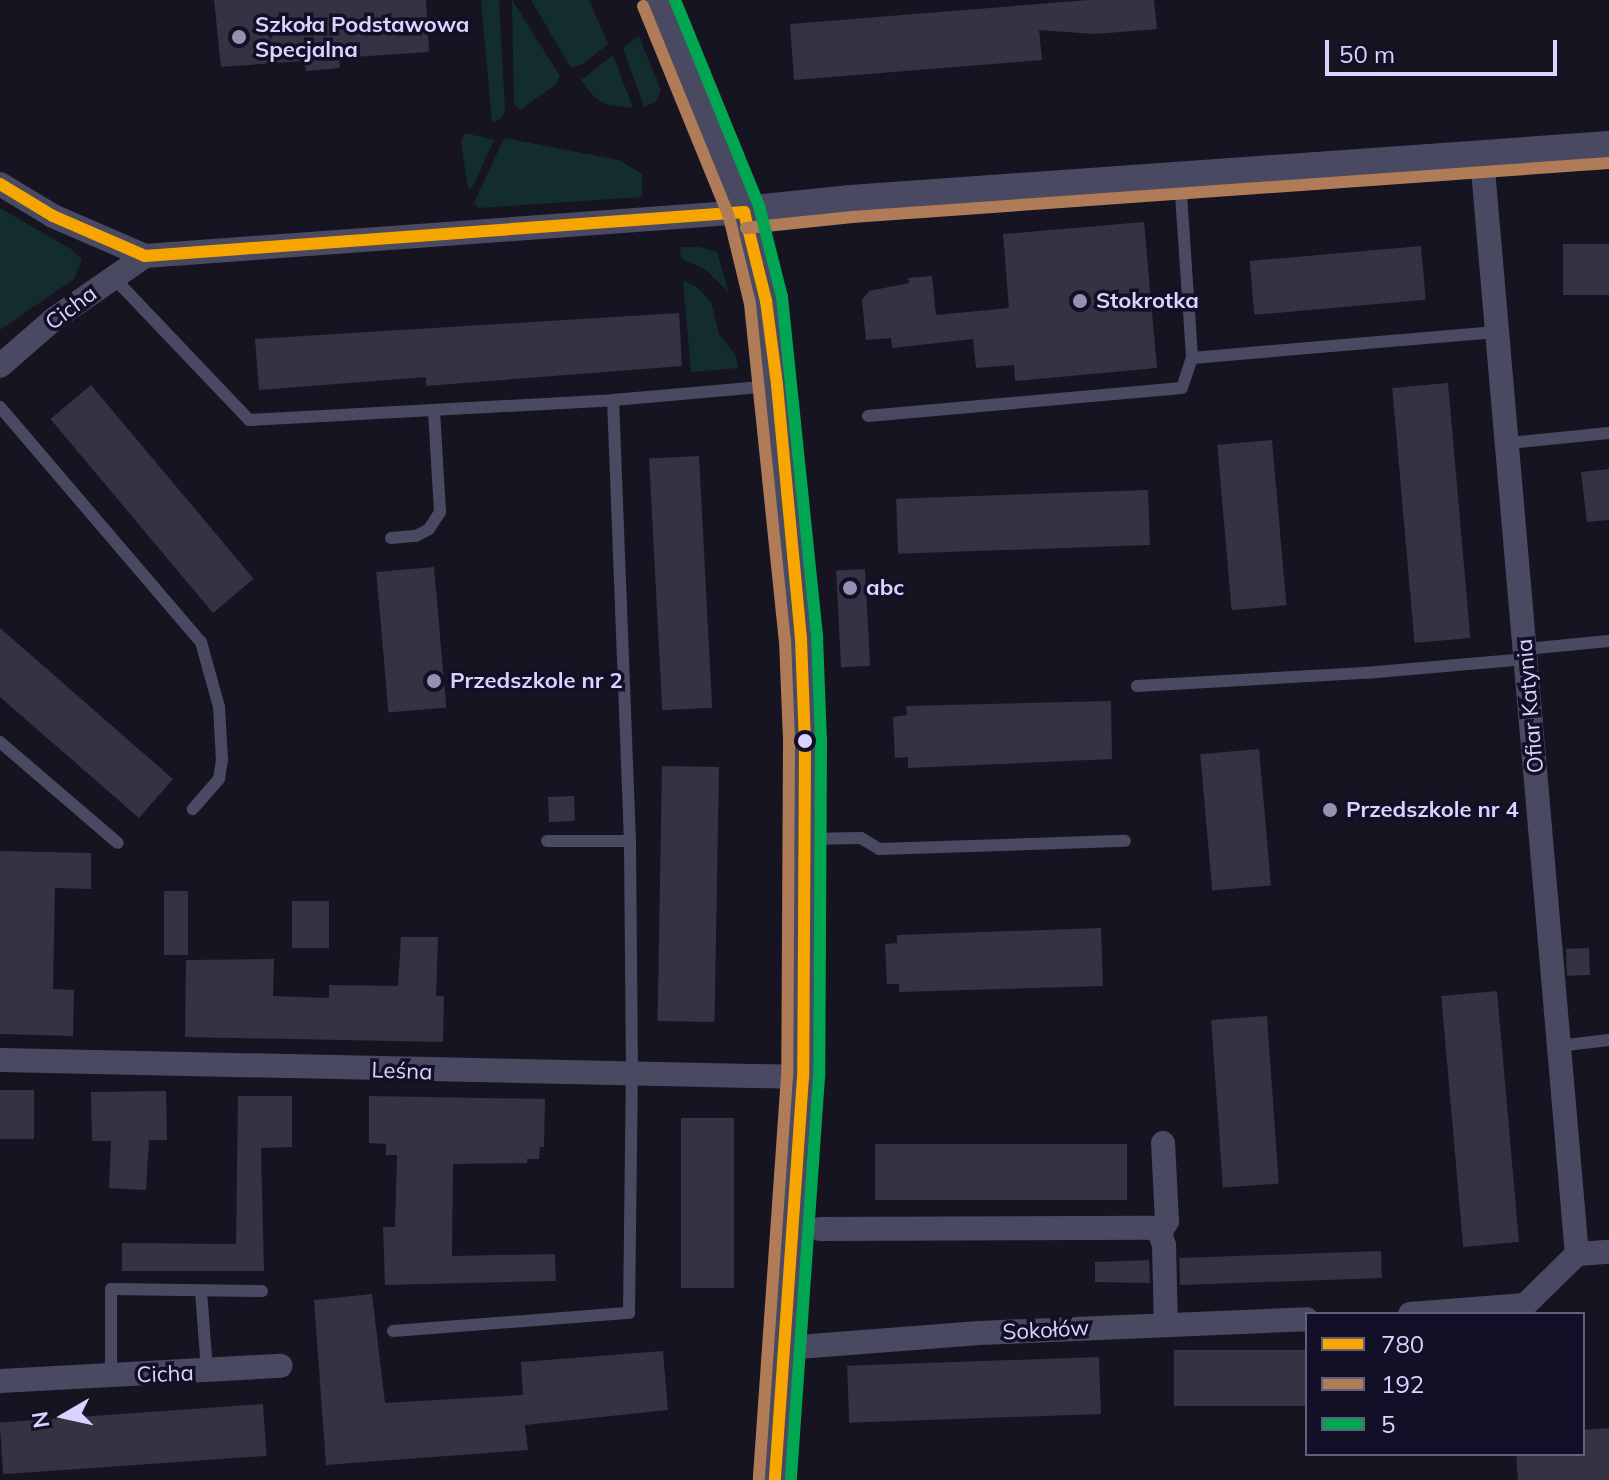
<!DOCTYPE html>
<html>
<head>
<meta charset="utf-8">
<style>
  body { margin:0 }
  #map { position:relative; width:1609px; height:1480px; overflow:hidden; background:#161421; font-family:Mulish,sans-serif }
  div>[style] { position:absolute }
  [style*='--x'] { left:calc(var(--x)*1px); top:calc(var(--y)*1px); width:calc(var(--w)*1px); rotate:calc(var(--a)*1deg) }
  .green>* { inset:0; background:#132c2d }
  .building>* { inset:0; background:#343243; transform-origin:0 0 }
  .service>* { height:12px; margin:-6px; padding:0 6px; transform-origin:6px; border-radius:6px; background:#4a4962 }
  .minor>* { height:24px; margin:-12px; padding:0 12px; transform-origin:12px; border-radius:12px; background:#4a4962 }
  .tertiary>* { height:32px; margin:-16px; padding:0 16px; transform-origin:16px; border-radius:16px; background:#4a4962 }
  .bus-1>* { height:12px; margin:-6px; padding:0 6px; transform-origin:6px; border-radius:6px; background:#f7a600 }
  .bus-2>* { height:12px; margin:-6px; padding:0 6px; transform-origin:6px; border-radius:6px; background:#b07c57 }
  .bus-3>* { height:12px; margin:-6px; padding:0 6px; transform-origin:6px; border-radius:6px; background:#00a651 }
  .dots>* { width:22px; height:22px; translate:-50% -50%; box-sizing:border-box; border:4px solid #130f26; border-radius:50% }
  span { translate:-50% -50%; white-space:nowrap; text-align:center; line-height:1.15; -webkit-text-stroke:7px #130f26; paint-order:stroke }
  .poi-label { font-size:22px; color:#d9d4ff; font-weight:700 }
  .left { translate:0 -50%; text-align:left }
  .street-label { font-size:22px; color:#d9d4ff }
  .legend { position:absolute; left:1305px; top:1312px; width:280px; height:144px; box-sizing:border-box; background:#130f26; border:2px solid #625e7d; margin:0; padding:10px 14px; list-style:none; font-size:24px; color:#d9d4ff }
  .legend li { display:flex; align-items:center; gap:16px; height:40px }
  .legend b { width:40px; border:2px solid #625e7d }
  .north { position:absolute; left:24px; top:1376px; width:80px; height:80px; -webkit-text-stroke:6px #130f26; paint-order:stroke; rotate:261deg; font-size:22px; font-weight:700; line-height:32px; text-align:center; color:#d9d4ff }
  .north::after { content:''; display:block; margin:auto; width:28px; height:36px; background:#d9d4ff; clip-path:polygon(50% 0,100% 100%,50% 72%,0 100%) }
  .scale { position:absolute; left:1325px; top:40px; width:232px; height:36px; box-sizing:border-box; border:4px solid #d9d4ff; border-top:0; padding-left:10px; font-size:24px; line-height:28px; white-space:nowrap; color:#d9d4ff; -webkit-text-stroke:6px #130f26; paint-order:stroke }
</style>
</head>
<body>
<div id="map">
  <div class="green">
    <div style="clip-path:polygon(481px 0,499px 0,505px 111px,502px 118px,492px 123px)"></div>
    <div style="clip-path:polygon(512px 0,560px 76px,556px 84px,520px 110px,514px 104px)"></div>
    <div style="clip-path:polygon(531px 0,589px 0,608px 44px,583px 64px,571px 68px)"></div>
    <div style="clip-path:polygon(639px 36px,661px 91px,655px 102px,644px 107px,623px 48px)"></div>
    <div style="clip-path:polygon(613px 55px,633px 108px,608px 105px,595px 98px,581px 80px)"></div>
    <div style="clip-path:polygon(465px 133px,494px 140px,472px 188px,468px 189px,461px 140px)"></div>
    <div style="clip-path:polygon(504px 138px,619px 160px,642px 174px,642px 197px,479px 208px,474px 203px)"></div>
    <div style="clip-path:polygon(0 208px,71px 249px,82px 260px,74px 279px,0 330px)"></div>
    <div style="clip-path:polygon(680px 247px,700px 247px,717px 252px,729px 293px,706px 270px,681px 258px)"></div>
    <div style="clip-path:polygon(683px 281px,697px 287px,711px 302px,719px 334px,736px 356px,738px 368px,691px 372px)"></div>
  </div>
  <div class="building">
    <div style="clip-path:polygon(214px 0,426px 0,429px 52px,339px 58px,340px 68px,306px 71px,304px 61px,221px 67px)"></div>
    <div style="clip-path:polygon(1089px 0,1154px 0,1157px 29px,1094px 34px,1039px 30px,1042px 60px,794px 80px,790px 24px)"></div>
    <div style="clip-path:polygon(1144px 222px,1157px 368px,1015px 381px,1014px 365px,976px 368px,973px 339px,892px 348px,891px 338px,866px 340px,862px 300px,869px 291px,909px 283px,908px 278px,932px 276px,936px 315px,1009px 308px,1003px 234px)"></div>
    <div style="left:1609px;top:244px;width:51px;height:46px;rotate:90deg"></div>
    <div style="left:1421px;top:246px;width:54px;height:172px;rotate:85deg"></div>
    <div style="clip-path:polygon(679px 313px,682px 366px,426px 386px,426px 377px,259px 390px,255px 339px)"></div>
    <div style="left:1448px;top:383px;width:256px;height:56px;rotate:85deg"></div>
    <div style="left:91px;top:385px;width:253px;height:53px;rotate:50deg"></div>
    <div style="left:1272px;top:440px;width:166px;height:55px;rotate:85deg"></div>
    <div style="left:699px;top:456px;width:252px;height:50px;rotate:87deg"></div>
    <div style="clip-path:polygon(1609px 469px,1609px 520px,1587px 522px,1581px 472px)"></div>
    <div style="left:1148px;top:490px;width:55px;height:252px;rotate:88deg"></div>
    <div style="left:434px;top:567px;width:141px;height:58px;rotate:85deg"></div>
    <div style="left:865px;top:569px;width:97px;height:29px;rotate:87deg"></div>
    <div style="clip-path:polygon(0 628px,173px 779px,139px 818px,0 697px)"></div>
    <div style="clip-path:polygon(1111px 701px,1112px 759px,908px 768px,908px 757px,895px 758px,893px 717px,907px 715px,906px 706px)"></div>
    <div style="left:1259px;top:749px;width:137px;height:59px;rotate:85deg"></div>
    <div style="left:719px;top:767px;width:255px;height:57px;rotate:91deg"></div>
    <div style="left:574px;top:796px;width:25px;height:26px;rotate:88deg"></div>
    <div style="clip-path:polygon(0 851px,91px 853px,91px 889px,55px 888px,53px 989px,74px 990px,73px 1036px,0 1034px)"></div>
    <div style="left:164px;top:891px;width:24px;height:64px"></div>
    <div style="left:292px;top:901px;width:37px;height:47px"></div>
    <div style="clip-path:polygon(1101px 928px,1103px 986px,899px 992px,899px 984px,887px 984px,885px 944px,897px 943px,897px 935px)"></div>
    <div style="clip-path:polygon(401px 937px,438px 937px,436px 996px,444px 996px,443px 1042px,185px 1037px,186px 960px,274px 959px,273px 996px,329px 998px,329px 985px,398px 986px)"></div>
    <div style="left:1589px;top:948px;width:27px;height:23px;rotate:88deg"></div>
    <div style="left:1497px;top:991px;width:252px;height:56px;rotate:85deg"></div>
    <div style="left:1267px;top:1016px;width:168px;height:56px;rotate:86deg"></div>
    <div style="left:0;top:1090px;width:34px;height:49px"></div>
    <div style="clip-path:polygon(166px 1091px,167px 1140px,149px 1140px,146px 1190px,109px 1188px,111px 1141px,92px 1141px,91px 1092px)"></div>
    <div style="clip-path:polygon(238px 1096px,292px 1096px,292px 1147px,261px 1148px,264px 1271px,122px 1271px,122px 1243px,236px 1244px)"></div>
    <div style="clip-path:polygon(369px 1096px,545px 1099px,544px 1147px,540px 1147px,539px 1159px,527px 1159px,527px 1163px,453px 1164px,452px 1256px,555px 1254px,556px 1281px,385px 1285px,383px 1227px,395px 1227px,397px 1155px,386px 1155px,386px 1144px,369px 1143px)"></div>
    <div style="left:681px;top:1118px;width:53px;height:170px"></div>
    <div style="left:1127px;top:1144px;width:56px;height:252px;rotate:90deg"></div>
    <div style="left:1381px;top:1251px;width:27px;height:202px;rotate:88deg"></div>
    <div style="clip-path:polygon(1149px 1260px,1150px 1283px,1095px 1282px,1095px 1262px)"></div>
    <div style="clip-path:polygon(372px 1294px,385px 1403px,523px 1395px,521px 1362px,663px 1351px,668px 1410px,525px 1425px,528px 1450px,326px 1465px,314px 1300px)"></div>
    <div style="left:1307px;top:1350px;width:56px;height:133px;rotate:90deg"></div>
    <div style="left:1099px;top:1357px;width:57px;height:252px;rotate:88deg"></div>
    <div style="left:263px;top:1404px;width:52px;height:264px;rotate:86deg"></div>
    <div style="clip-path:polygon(1609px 1428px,1609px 1480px,1518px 1480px,1516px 1454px,1583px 1454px,1583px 1430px)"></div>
  </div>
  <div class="service">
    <div style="--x:1180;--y:180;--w:178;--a:86.1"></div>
    <div style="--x:113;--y:277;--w:197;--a:46.4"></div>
    <div style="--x:249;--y:420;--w:365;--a:-3.1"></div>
    <div style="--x:613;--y:400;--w:162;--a:-5"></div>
    <div style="--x:0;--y:407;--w:309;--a:49.5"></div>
    <div style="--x:201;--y:642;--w:67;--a:74.5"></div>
    <div style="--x:219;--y:707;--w:53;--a:86.8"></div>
    <div style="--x:222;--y:760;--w:19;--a:99"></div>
    <div style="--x:219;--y:779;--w:40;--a:131"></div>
    <div style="--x:868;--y:416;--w:315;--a:-5.1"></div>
    <div style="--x:1182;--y:388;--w:32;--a:-72"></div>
    <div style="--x:1192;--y:358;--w:305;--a:-4.9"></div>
    <div style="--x:1509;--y:443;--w:100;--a:-5.7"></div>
    <div style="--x:391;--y:538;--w:25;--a:-5"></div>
    <div style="--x:416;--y:536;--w:15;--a:-28"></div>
    <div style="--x:429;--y:529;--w:20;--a:-57"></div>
    <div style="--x:440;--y:512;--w:101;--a:-93.4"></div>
    <div style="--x:1526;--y:649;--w:83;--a:-5.5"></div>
    <div style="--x:1137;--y:686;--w:228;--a:-3.3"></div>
    <div style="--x:1365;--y:673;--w:162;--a:-5"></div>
    <div style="--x:0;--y:742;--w:155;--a:40.6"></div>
    <div style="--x:805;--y:839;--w:56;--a:-1"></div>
    <div style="--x:861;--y:838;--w:21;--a:31"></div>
    <div style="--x:879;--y:849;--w:246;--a:-1.9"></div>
    <div style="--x:547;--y:841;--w:83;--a:0"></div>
    <div style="--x:1558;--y:1046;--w:51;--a:-6.7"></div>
    <div style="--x:201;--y:1291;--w:80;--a:85.7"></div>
    <div style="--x:393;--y:1331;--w:237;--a:-4.4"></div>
    <div style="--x:629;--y:1313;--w:240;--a:-89.3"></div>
    <div style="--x:632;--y:1073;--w:232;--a:-90.5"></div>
    <div style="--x:630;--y:841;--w:441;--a:-92.2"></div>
    <div style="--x:111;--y:1376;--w:87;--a:-90"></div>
    <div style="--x:111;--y:1289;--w:151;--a:0.8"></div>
  </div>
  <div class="minor">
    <div style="--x:1482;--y:158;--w:1100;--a:85.05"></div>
    <div style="--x:0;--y:184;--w:62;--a:31.1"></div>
    <div style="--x:53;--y:216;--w:100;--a:23.5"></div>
    <div style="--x:145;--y:256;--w:601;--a:-4.2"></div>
    <div style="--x:0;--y:366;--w:72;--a:-41"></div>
    <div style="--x:54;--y:319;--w:111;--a:-34.7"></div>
    <div style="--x:0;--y:1060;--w:803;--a:1.21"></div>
    <div style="--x:820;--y:1229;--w:332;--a:-0.2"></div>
    <div style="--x:1152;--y:1228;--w:9;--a:32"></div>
    <div style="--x:1160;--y:1233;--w:13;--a:72"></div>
    <div style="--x:1164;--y:1245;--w:80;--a:88.6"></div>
    <div style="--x:1160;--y:1233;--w:14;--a:-60"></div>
    <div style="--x:1167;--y:1221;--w:78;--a:-92.9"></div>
    <div style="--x:1410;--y:1314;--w:115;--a:-4.5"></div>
    <div style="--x:1525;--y:1305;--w:73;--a:-44.4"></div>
    <div style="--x:1577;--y:1254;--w:32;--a:-4"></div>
    <div style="--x:785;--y:1348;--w:195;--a:-4.4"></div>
    <div style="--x:979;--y:1333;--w:328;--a:-2.4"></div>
    <div style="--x:0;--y:1381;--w:281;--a:-3.1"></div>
  </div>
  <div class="tertiary">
    <div style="--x:658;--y:0;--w:229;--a:67.9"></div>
    <div style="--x:744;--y:212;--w:92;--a:76.1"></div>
    <div style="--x:766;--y:301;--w:340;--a:84.1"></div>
    <div style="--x:801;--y:639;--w:102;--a:87.8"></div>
    <div style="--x:805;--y:741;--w:336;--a:90.3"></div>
    <div style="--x:803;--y:1077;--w:404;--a:94"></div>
    <div style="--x:744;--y:212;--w:108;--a:-5.9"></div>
    <div style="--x:851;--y:201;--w:760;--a:-4.07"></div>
  </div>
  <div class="bus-1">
    <div style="--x:0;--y:184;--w:62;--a:31.1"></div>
    <div style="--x:53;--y:216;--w:100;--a:23.5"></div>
    <div style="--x:145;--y:256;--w:601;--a:-4.2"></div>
    <div style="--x:744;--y:212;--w:92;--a:76.1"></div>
    <div style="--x:766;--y:301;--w:85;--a:82.5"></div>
    <div style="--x:777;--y:385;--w:255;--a:84.6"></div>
    <div style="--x:801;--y:639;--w:102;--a:87.8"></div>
    <div style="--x:805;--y:741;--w:336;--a:90.3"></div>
    <div style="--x:803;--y:1077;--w:404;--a:94"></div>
  </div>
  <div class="bus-2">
    <div style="--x:643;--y:6;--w:228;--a:67.8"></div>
    <div style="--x:729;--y:217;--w:89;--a:76.4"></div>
    <div style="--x:750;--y:304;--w:338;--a:84.1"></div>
    <div style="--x:785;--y:640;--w:101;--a:87.7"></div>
    <div style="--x:789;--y:741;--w:335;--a:90.3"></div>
    <div style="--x:787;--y:1076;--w:404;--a:94"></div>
    <div style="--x:746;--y:228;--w:107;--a:-5.9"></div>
    <div style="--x:852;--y:217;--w:759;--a:-4.08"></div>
  </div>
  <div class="bus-3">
    <div style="--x:675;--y:0;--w:222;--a:67.8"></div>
    <div style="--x:759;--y:206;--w:94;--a:75.8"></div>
    <div style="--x:782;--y:297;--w:342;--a:84.1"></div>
    <div style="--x:817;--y:637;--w:104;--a:87.8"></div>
    <div style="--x:821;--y:741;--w:336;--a:90.3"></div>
    <div style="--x:819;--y:1077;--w:404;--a:94"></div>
  </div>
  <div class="dots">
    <div style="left:239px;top:37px;background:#9591b1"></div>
    <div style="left:1080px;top:301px;background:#9591b1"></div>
    <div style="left:850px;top:588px;background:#9591b1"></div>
    <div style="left:434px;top:681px;background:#9591b1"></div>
    <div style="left:805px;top:741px;background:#d9d4ff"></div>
    <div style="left:1330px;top:810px;background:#9591b1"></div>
  </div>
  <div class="poi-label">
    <span class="left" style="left:255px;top:37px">Szkoła Podstawowa<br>Specjalna</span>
    <span class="left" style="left:1096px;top:301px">Stokrotka</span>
    <span class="left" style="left:866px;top:588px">abc</span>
    <span class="left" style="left:450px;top:681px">Przedszkole nr 2</span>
    <span class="left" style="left:1346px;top:810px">Przedszkole nr 4</span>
  </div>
  <div class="street-label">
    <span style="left:71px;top:308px;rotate:-37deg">Cicha</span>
    <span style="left:1530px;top:706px;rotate:-95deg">Ofiar Katynia</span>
    <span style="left:402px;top:1071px;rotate:2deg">Leśna</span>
    <span style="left:1046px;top:1330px;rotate:-3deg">Sokołów</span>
    <span style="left:165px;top:1374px;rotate:-2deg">Cicha</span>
  </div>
  <ul class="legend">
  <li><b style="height:10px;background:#f7a600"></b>780</li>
  <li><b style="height:10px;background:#b07c57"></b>192</li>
  <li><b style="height:10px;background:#00a651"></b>5</li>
  </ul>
  <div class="north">N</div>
  <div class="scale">50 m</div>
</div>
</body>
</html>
